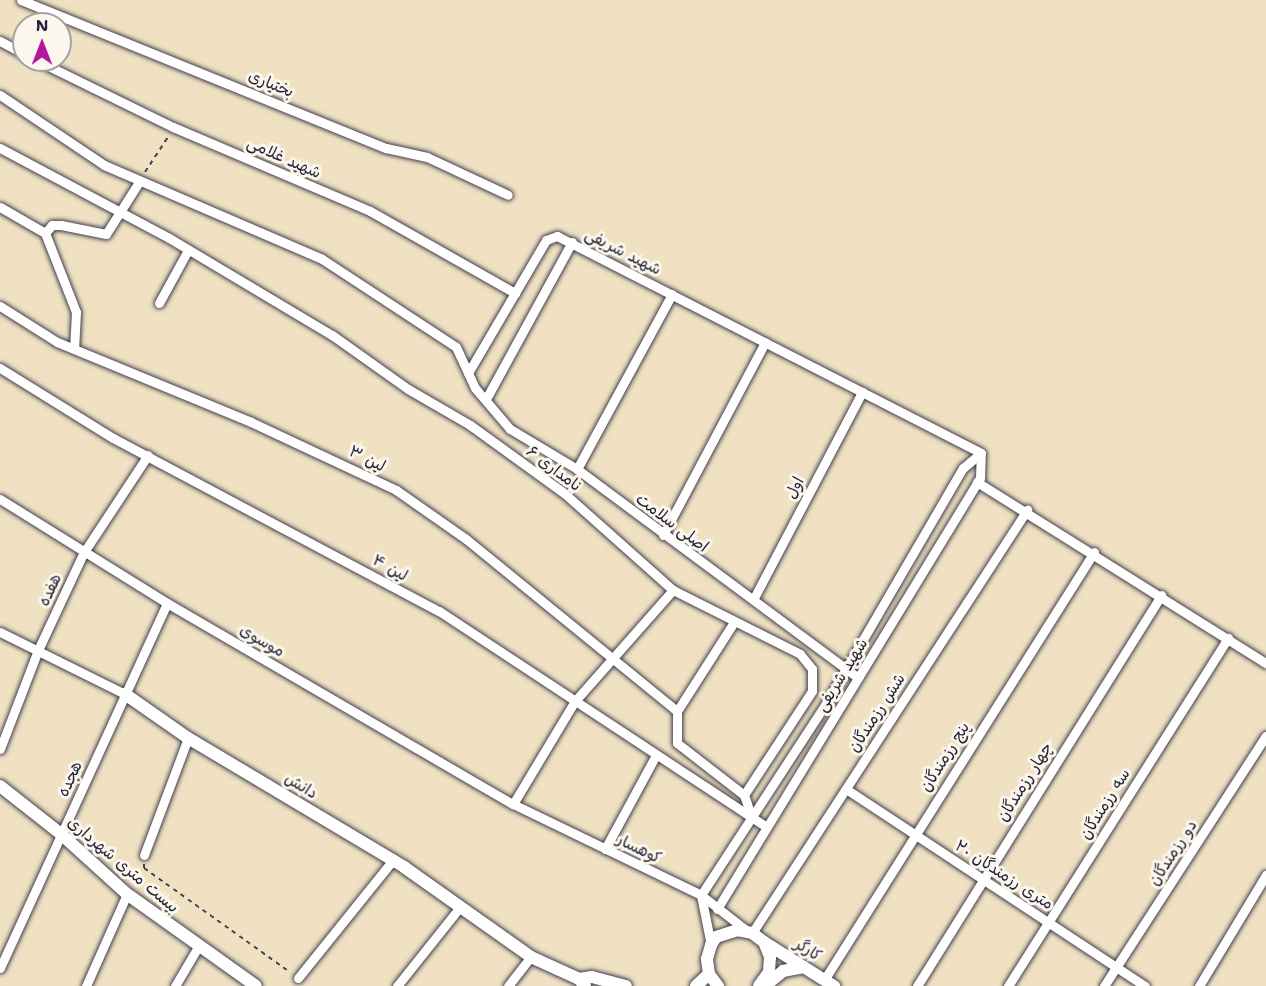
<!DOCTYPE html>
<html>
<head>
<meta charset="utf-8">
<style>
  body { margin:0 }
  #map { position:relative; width:1266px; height:986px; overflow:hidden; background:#efe1c2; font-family:"Shantell Sans","Playpen Sans Arabic",sans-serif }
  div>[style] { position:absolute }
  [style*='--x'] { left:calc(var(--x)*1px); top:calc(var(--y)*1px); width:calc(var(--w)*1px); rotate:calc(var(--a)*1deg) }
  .path>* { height:2px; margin-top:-1px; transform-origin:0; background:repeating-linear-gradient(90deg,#413f4f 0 4.5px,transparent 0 9px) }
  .roads { filter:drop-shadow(0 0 2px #413f4f) drop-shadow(0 0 2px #413f4f) }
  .minor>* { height:9px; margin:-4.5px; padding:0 4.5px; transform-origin:4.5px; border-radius:4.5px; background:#fff }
  .tertiary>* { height:12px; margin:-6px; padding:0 6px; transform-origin:6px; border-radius:6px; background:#fff }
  span { translate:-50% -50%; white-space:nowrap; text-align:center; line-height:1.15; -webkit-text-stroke:6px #fbf7ec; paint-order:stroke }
  .street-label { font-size:16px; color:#22223b }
  .north { position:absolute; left:12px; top:12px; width:60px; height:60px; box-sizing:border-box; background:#fbf7ec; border:2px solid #a4a2a5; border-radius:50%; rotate:0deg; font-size:16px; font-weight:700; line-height:24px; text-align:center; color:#22223b }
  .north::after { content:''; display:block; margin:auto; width:21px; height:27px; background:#b5179e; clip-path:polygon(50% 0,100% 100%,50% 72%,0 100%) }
</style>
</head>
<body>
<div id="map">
  <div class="path">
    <div style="--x:145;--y:172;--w:42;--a:-56.7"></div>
    <div style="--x:144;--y:864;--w:4;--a:90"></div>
    <div style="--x:144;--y:868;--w:179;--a:35.5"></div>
  </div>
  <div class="roads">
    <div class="minor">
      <div style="--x:21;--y:0;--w:394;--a:22.1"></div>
      <div style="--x:386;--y:148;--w:42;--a:12.4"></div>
      <div style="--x:427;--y:157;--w:89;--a:25.1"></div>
      <div style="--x:0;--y:41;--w:27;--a:28"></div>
      <div style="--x:36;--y:60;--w:153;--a:26.1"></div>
      <div style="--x:173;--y:127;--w:214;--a:23.1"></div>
      <div style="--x:370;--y:211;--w:167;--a:29.5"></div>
      <div style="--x:0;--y:95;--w:125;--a:33.9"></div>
      <div style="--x:104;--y:165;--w:237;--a:23.3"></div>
      <div style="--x:322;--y:259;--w:160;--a:33.3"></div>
      <div style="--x:456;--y:347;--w:45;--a:65.1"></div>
      <div style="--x:475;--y:388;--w:54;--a:49.5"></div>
      <div style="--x:510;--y:429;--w:78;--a:30.8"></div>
      <div style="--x:577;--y:469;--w:350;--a:36.6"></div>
      <div style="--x:0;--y:148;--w:191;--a:28"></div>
      <div style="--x:169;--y:238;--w:190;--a:30.8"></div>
      <div style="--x:332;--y:335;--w:93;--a:35.4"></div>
      <div style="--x:408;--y:389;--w:72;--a:30.1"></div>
      <div style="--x:470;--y:425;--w:116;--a:35.9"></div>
      <div style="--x:564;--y:493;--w:146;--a:41.7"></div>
      <div style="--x:673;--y:590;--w:142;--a:26.7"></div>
      <div style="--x:800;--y:654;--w:19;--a:51"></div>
      <div style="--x:812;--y:669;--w:22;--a:90"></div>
      <div style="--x:812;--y:691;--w:124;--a:123.2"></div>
      <div style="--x:744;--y:795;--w:24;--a:71"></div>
      <div style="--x:0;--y:207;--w:52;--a:30"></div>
      <div style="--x:45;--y:233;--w:85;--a:68.6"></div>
      <div style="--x:76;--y:312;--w:37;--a:93"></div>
      <div style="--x:45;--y:233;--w:11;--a:-49"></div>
      <div style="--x:52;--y:225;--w:9;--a:0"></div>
      <div style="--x:61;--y:225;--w:46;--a:11.3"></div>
      <div style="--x:106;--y:234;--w:62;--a:-57.6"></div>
      <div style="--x:159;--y:303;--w:60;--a:-61.3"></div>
      <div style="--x:0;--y:306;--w:67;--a:32.3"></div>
      <div style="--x:57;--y:342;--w:210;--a:22.4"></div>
      <div style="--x:251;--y:422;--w:160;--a:25.1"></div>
      <div style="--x:396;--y:490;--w:85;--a:35"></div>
      <div style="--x:466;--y:539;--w:272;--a:39.2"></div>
      <div style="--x:0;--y:368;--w:133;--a:31.8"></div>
      <div style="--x:113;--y:438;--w:369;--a:28"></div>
      <div style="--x:439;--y:611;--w:391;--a:33.4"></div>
      <div style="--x:468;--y:373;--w:154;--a:-59.6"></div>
      <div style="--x:546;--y:240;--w:12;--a:-20"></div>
      <div style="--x:557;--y:236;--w:476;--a:27.1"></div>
      <div style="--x:486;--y:399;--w:179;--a:-61.3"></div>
      <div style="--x:577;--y:469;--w:199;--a:-61.5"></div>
      <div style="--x:977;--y:482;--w:341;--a:32.1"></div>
      <div style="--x:0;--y:499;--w:197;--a:31.9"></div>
      <div style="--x:167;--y:603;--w:400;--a:30.2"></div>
      <div style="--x:513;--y:804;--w:209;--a:25.8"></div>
      <div style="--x:701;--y:895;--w:57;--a:37.9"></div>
      <div style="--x:663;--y:535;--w:218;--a:-62.1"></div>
      <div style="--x:754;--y:598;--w:233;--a:-62.3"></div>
      <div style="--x:734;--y:622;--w:106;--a:122.6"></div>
      <div style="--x:677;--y:711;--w:32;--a:90"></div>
      <div style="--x:677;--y:743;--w:85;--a:37.8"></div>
      <div style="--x:0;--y:632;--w:140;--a:26.4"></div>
      <div style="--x:0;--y:749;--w:106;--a:-69"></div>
      <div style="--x:38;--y:650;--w:108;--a:-64.9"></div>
      <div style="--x:84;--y:552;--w:116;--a:-56.6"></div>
      <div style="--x:846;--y:789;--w:358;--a:33.4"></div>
      <div style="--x:513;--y:804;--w:120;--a:-59"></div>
      <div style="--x:575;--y:701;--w:148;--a:-48.6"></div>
      <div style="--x:605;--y:849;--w:107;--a:-61.5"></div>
      <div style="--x:144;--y:855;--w:125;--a:-69.4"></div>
      <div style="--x:701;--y:895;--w:229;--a:-56.9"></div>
      <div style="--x:826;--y:703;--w:272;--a:-59.8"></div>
      <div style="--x:963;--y:468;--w:23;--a:-40"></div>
      <div style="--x:701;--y:895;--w:51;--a:78.7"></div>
      <div style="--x:717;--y:909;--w:505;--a:-58.61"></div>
      <div style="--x:980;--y:478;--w:25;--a:-88"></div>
      <div style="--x:752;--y:933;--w:505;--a:-56.97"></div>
      <div style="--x:0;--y:968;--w:401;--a:-65.4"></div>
      <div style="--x:298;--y:978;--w:151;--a:-51.2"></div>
      <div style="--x:824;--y:980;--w:506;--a:-57.75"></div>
      <div style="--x:86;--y:986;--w:101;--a:-66"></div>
      <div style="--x:175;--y:986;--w:45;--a:-59.5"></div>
      <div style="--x:397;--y:986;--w:101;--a:-51.4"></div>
      <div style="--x:508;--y:986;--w:37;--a:-52"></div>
      <div style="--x:917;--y:986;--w:461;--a:-58"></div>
      <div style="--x:1008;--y:986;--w:412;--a:-57.7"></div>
      <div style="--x:1104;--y:986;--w:298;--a:-57.1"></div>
      <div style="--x:1199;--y:986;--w:130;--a:-58.9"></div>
    </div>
    <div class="tertiary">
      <div style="--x:125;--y:694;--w:77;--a:34.9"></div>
      <div style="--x:188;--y:738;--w:252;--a:30.8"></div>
      <div style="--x:404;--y:867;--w:156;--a:35.3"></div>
      <div style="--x:531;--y:957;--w:53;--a:24.6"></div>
      <div style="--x:579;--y:979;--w:9;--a:49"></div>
      <div style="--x:0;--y:786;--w:78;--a:38.2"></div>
      <div style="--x:61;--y:834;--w:89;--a:42.3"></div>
      <div style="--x:127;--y:894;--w:158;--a:35.5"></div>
      <div style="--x:764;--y:942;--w:83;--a:32.2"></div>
      <div style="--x:579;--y:979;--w:13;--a:-9"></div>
      <div style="--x:592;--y:977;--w:35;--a:15"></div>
      <div style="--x:766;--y:985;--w:22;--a:-39"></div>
      <div style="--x:783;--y:971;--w:21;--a:-11"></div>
      <div style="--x:696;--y:986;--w:18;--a:-43"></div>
      <div style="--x:718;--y:986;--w:15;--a:-127"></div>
      <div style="--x:709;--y:974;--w:15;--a:-98"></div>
      <div style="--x:707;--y:959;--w:15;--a:-74"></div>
      <div style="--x:711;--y:945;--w:9;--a:-58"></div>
      <div style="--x:716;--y:937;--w:22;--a:-18"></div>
      <div style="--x:737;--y:930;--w:15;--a:11"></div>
      <div style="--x:752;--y:933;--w:15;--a:37"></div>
      <div style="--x:764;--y:942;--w:16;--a:68"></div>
      <div style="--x:770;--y:957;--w:15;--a:94"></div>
      <div style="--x:769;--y:972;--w:17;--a:126"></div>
    </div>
  </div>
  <div class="street-label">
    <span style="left:271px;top:84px;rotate:22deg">بختیاری</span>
    <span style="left:284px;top:158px;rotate:24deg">شهید غلامی</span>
    <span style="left:623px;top:252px;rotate:27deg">شهید شریفی</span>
    <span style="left:367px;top:459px;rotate:27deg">لین ۳</span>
    <span style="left:554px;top:469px;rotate:37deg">نامداری ۶</span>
    <span style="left:795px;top:488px;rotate:-63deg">اول</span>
    <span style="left:672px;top:523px;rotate:37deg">اصلی سلامت</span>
    <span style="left:390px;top:568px;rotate:29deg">لین ۴</span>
    <span style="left:50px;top:590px;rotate:-65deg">هفده</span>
    <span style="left:262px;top:641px;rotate:30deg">موسوی</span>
    <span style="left:842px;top:675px;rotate:-58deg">شهید شریفی</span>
    <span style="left:877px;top:713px;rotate:-57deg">شش رزمندگان</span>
    <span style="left:945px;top:757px;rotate:-58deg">پنج رزمندگان</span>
    <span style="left:70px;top:779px;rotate:-65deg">هجده</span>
    <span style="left:1025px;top:782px;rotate:-58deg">چهار رزمندگان</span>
    <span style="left:301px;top:786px;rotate:31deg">دانش</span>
    <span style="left:1105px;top:804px;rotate:-58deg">سه رزمندگان</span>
    <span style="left:639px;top:849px;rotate:26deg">کوهسار</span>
    <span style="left:1173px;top:853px;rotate:-57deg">دو رزمندگان</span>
    <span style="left:123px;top:865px;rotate:40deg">بیست متری شهرداری</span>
    <span style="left:1004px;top:875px;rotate:33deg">۲۰ متری رزمندگان</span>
    <span style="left:808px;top:950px;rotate:32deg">کارگر</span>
  </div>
  <div class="north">N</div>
</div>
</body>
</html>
